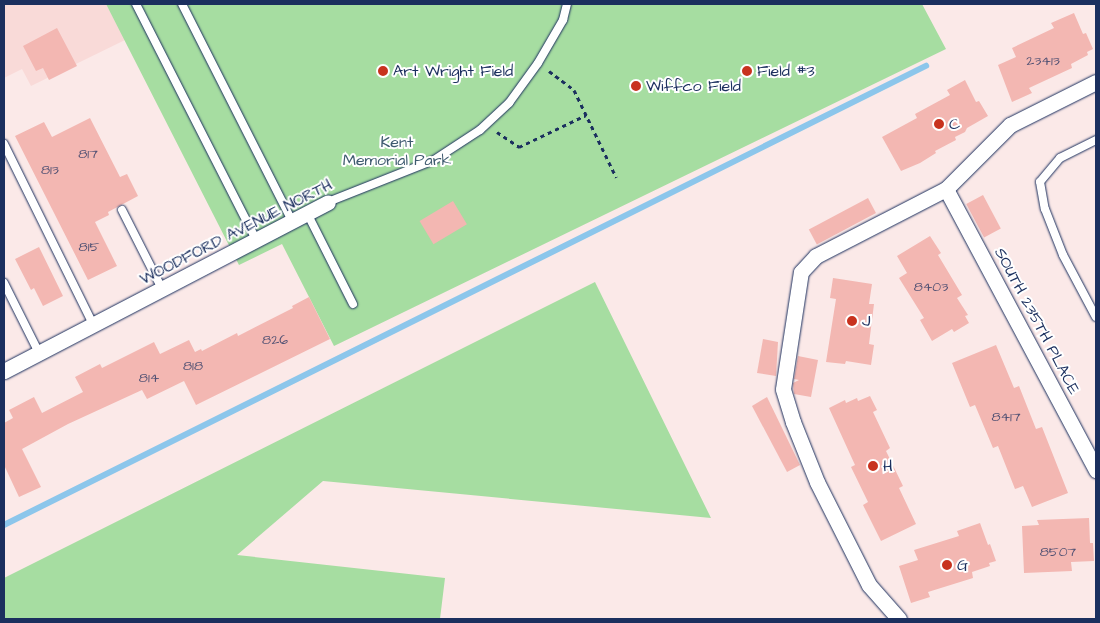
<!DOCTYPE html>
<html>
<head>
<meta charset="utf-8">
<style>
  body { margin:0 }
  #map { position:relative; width:1100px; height:623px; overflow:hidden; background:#fbe9e8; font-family:"Architects Daughter",sans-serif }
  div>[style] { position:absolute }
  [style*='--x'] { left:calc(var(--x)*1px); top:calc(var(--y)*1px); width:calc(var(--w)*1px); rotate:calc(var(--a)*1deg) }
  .built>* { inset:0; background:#f9dad8 }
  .green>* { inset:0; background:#a6dda1 }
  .stream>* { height:5.5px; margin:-2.75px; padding:0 2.75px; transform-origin:2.75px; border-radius:2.75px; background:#8cc6eb }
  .building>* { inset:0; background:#f3b7b2; transform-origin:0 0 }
  .path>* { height:3px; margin-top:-1.5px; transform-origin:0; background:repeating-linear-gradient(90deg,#1b2f5e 0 4px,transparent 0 8px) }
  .roads { filter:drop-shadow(0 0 1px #1b2f5e) drop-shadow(0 0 1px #1b2f5e) }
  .service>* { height:8px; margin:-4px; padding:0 4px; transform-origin:4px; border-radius:4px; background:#fff }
  .minor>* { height:15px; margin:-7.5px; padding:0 7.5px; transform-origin:7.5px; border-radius:7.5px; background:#fff }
  .dots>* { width:14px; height:14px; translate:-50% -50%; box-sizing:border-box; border:2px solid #fff; border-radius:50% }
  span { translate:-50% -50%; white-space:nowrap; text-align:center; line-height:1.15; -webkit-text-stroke:4px #fff; paint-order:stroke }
  .number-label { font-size:14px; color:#515173 }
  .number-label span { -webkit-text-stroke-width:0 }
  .poi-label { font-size:16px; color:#1b2f5e }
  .left { translate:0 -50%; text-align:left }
  .park-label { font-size:16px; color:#3e5a6f }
  .street-label { font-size:16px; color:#1b2f5e }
  .frame { position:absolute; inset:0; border:5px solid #1b2f5e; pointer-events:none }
</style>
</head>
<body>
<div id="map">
  <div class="built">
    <div style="clip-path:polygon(4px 4px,106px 4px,125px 40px,31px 86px,22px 69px,4px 78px)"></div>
  </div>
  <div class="green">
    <div style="clip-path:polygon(106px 4px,922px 4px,946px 49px,334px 346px,282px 244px,239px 265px)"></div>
    <div style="clip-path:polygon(595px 282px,711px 518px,323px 481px,237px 555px,445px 578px,440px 619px,4px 619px,4px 578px)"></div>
  </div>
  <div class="stream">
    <div style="--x:4;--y:525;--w:1030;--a:-26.47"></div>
  </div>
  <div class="building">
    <div style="clip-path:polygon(1074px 13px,1083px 34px,1086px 33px,1093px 49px,1087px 52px,1088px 55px,1071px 64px,1072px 68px,1029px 88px,1032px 93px,1012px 102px,998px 65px,1016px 57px,1012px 48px,1054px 28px,1051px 23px)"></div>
    <div style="clip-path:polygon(57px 28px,77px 66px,49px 80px,43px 68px,36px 71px,23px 46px)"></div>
    <div style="clip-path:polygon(965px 80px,976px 102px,979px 101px,988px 116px,967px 128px,965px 132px,955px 137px,956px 140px,935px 151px,936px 153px,920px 163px,901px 171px,882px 137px,917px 118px,915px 114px,950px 95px,947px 90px)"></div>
    <div style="clip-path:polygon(90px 118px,120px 177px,127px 174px,138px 196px,108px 212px,109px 215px,95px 222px,117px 266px,88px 280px,15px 136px,44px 122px,52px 137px)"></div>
    <div style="left:983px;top:195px;width:38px;height:19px;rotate:62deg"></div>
    <div style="left:868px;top:198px;width:17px;height:67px;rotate:62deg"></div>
    <div style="left:453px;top:201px;width:27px;height:39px;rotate:59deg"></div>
    <div style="clip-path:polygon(930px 236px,941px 253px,938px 255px,962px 295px,957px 298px,968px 315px,965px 316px,969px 323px,954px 332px,952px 329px,932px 341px,920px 320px,924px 318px,899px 278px,907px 273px,897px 256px)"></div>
    <div style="clip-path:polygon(39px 247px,63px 296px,43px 306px,34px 288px,31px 290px,15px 259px)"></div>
    <div style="clip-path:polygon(833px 278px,872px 284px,869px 304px,874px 304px,869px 344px,874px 345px,871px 365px,846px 361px,845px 364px,826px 362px,836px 299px,830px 298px)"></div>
    <div style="clip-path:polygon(309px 297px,330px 339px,196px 405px,184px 381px,147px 399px,142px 390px,68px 424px,22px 449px,41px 487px,19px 497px,4px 465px,4px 423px,13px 418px,9px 410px,34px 397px,42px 413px,83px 392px,75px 377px,100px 364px,102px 368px,154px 342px,160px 354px,189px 340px,195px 352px,201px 349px,202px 351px,237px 333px,238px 336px,293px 308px,292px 306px)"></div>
    <div style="clip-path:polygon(763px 339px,778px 342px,776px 376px,757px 373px)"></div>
    <div style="clip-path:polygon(996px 345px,1014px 388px,1019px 386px,1036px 429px,1042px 427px,1068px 493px,1032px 507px,1023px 486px,1015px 489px,998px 446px,993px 448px,975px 405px,970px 407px,952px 363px)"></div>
    <div style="clip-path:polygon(798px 356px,818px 360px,811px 397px,794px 394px,793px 383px,799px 380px,794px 379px)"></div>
    <div style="clip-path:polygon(870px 396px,877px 410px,873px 412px,890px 448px,886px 451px,903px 486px,899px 488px,916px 524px,881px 541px,863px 505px,868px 502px,851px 467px,855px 465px,829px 408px,845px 400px,846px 403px,857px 398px,858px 401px)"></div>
    <div style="clip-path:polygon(767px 397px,800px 465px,787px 472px,752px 406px)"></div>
    <div style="clip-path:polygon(1089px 518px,1090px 543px,1093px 543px,1094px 561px,1071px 562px,1072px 571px,1024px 573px,1022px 526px,1039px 525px,1037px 520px)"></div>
    <div style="clip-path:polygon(980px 523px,988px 545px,990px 544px,996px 561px,989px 563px,990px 566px,972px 572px,973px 578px,928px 592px,930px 597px,911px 603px,899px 566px,918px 560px,914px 550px,959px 536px,957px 531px)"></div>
  </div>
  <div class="path">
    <div style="--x:549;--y:71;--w:31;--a:37"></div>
    <div style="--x:574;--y:90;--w:97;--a:64.2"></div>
    <div style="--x:497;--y:132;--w:27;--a:34"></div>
    <div style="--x:519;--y:147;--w:74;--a:-25.5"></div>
  </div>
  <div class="roads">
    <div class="service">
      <div style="--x:136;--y:4;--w:265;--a:63"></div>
      <div style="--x:182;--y:4;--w:243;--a:63.1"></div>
      <div style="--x:1096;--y:140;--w:40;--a:153.4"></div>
      <div style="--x:1060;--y:158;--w:31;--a:130"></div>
      <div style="--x:1040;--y:182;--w:27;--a:80"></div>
      <div style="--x:1045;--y:209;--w:49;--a:68.6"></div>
      <div style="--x:1063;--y:255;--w:70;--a:62"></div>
      <div style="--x:4;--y:144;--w:201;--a:63.7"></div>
      <div style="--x:328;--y:202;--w:114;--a:-21.6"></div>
      <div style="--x:434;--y:160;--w:55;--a:-33.1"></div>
      <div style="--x:480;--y:130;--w:40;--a:-43"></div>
      <div style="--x:509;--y:103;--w:49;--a:-54.1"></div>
      <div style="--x:538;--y:63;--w:50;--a:-59.8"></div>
      <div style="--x:563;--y:20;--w:16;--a:-76"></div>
      <div style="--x:122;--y:210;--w:89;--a:63.1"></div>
      <div style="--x:307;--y:213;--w:102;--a:63.2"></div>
      <div style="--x:4;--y:283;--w:78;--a:63.4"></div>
    </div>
    <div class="minor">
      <div style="--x:946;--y:189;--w:319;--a:61.9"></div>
      <div style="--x:4;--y:371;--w:365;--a:-27.5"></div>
      <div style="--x:899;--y:619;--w:45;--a:-131.4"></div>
      <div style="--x:869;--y:585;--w:115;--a:-116.8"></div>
      <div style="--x:817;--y:482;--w:65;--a:-111.8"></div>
      <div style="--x:793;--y:422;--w:34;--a:-107"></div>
      <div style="--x:783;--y:389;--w:118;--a:-81.3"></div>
      <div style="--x:801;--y:272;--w:22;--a:-47"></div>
      <div style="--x:816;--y:256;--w:146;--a:-27.3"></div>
      <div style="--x:946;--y:189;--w:91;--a:-45"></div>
      <div style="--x:1010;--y:125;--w:96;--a:-26.6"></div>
    </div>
  </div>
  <div class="dots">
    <div style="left:383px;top:71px;background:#c8321e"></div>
    <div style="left:747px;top:71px;background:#c8321e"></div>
    <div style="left:636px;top:86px;background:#c8321e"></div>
    <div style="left:939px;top:124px;background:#c8321e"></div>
    <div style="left:852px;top:321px;background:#c8321e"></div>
    <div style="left:873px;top:466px;background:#c8321e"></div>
    <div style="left:947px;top:565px;background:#c8321e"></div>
  </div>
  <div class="number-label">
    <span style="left:1043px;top:61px">23413</span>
    <span style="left:88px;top:154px">817</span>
    <span style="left:50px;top:170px">813</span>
    <span style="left:89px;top:247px">815</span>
    <span style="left:931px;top:287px">8403</span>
    <span style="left:275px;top:340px">826</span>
    <span style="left:193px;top:366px">818</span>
    <span style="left:149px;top:378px">814</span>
    <span style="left:1006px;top:417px">8417</span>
    <span style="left:1058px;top:552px">8507</span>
  </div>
  <div class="poi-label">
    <span class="left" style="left:393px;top:71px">Art Wright Field</span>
    <span class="left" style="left:757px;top:71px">Field #3</span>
    <span class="left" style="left:646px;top:86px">Wiffco Field</span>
    <span class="left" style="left:949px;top:124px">C</span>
    <span class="left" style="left:862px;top:321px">J</span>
    <span class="left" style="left:883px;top:466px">H</span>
    <span class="left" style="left:957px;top:565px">G</span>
  </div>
  <div class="park-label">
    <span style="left:397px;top:151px">Kent<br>Memorial Park</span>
  </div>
  <div class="street-label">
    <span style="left:236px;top:232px;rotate:-27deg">WOODFORD AVENUE NORTH</span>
    <span style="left:1037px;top:321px;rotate:62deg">SOUTH 235TH PLACE</span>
  </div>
  <div class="frame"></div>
</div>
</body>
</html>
